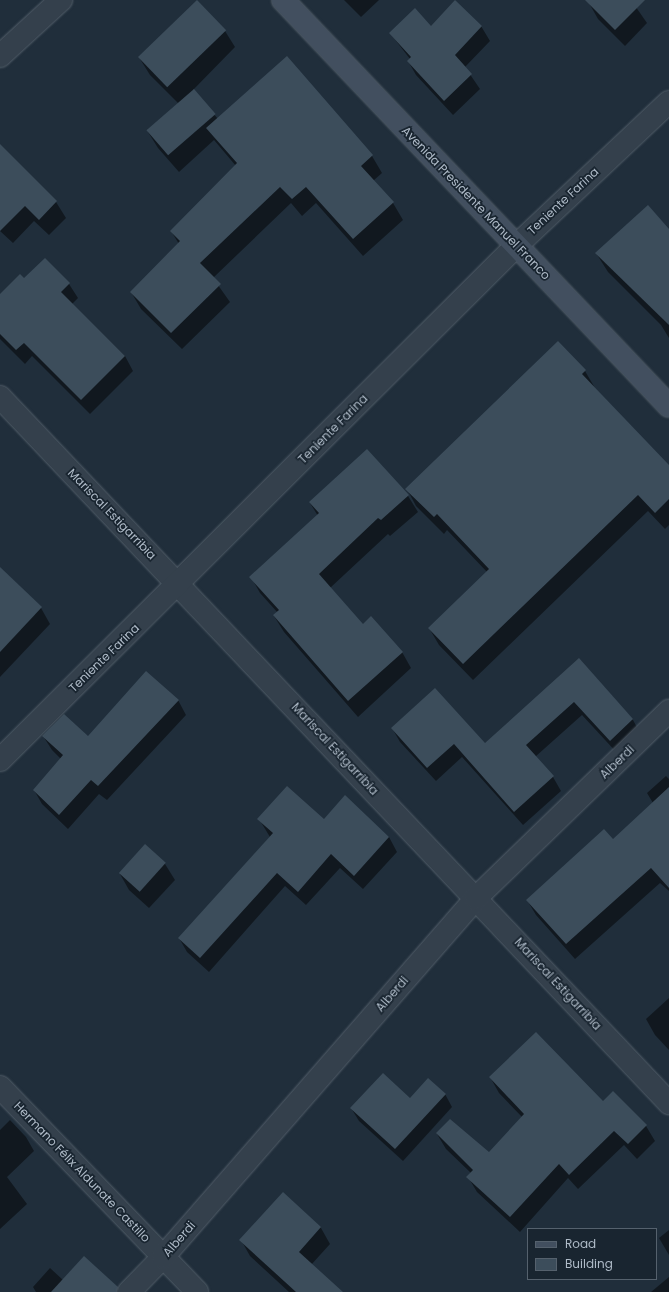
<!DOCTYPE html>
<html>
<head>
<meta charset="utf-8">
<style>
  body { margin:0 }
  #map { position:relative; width:669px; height:1292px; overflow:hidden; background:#202e3b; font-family:Poppins,sans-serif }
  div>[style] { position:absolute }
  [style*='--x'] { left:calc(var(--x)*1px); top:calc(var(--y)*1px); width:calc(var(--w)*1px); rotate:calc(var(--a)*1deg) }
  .shadow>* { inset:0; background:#0007 }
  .building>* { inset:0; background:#3c4d5b; transform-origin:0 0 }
  .roads { filter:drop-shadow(0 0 1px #525e69) drop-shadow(0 0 1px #525e69) }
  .minor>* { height:22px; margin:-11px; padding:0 11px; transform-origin:11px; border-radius:11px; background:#34404c }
  .secondary>* { height:22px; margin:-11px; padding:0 11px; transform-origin:11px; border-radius:11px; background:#424f5f }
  span { translate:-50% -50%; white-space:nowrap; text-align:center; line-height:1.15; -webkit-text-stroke:3.5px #192530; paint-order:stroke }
  .street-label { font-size:12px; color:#afbbc8 }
  .legend { position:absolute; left:527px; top:1228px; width:130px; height:52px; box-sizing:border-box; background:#192530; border:1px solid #55616d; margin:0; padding:5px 7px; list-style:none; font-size:12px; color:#afbbc8 }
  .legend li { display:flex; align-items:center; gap:8px; height:20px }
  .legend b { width:20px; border:1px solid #55616d }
</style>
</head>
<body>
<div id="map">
  <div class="shadow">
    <div style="clip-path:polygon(344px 0,379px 0,361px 17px)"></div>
    <div style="clip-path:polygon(591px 0,631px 0,647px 23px,625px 46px,598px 19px,589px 3px)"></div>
    <div style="clip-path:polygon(197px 2px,225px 31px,235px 47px,193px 90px,218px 119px,287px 57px,372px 156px,382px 173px,373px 181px,393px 203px,403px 220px,363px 256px,316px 203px,302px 216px,291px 203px,213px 278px,230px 302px,182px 349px,141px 309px,131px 292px,179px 244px,171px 231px,236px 166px,214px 140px,179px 172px,158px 148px,148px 132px,179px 104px,150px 75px,140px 59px)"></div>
    <div style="clip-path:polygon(481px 26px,490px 41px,465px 67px,480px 89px,453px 115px,416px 75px,408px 61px,410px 59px,390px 33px)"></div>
    <div style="clip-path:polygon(10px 156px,56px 202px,66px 218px,49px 235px,34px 221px,13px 243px,0 231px,0 157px)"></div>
    <div style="clip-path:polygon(669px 230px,669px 338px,661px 325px,608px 272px,596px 253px)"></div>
    <div style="clip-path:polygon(45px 259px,69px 284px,78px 298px,72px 304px,125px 356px,133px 371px,90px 414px,32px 356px,25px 364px,0 339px,0 295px,24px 280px)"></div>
    <div style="clip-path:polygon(585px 371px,595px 388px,669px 467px,669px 525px,665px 529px,648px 511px,473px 680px,439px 645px,429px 628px,487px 572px,447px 530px,444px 534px,416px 506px,407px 489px)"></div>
    <div style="clip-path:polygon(408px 496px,418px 512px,390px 536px,388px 534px,330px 588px,363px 625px,402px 652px,411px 668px,358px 717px,284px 632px,274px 616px,278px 613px,260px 593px,251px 577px,318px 516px,310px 503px)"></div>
    <div style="clip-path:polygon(0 568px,41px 608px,50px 624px,0 677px)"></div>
    <div style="clip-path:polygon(579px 659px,633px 720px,640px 733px,618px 754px,582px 715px,535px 757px,553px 777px,561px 791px,523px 825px,462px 757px,436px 781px,400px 742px,392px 728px,485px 744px)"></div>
    <div style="clip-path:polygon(178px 700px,186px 715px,107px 800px,99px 794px,68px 829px,42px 804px,34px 790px,61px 759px,52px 750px,43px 736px,88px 738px)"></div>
    <div style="clip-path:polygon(666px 776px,669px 779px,669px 891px,660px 883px,575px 959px,536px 915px,527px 900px,613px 840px,653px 803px,647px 793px)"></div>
    <div style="clip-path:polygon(259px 819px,324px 821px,389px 837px,397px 852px,363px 889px,340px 868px,306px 905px,285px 886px,209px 972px,187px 952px,179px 938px,270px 837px)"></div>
    <div style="clip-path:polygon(145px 845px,165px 864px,175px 880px,149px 908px,129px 890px,120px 874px)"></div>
    <div style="clip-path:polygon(669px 998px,669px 1050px,655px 1035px,646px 1019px)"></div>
    <div style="clip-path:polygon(490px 1077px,603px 1103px,613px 1092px,646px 1126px,655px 1141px,637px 1159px,624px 1145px,578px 1189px,568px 1178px,520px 1232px,477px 1192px,468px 1177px,471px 1173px,446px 1149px,437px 1134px,489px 1154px,522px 1117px,499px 1093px)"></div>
    <div style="clip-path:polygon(445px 1094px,452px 1107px,403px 1161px,359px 1121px,351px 1108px)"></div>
    <div style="clip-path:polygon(10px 1120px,26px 1137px,34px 1151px,7px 1177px,27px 1204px,0 1229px,0 1130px)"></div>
    <div style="clip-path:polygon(283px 1193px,321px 1228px,330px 1244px,311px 1265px,341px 1292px,289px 1292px,250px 1256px,241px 1240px)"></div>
    <div style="clip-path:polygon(669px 1230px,669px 1255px,659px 1238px)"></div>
    <div style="clip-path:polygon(50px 1268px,63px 1280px,116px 1287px,119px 1292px,36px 1292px,33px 1287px)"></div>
    <div style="clip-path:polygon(669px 1277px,669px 1292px,651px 1292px)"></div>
  </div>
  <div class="building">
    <div style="left:197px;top:0;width:42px;height:82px;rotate:46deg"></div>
    <div style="clip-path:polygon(455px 0,482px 26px,455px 55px,472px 74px,444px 101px,407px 61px,411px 57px,389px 33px,415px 8px,431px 26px)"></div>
    <div style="clip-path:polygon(585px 0,645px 0,615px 30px)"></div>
    <div style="clip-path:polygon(287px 56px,373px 155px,361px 166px,394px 202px,353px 239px,306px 187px,292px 199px,280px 187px,200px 263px,221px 284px,171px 333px,130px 292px,180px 241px,170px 231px,237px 163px,206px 128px)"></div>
    <div style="left:194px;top:89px;width:33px;height:63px;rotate:49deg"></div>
    <div style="clip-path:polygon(0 144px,57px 201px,39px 220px,25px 206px,0 231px)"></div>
    <div style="clip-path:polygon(648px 205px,669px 229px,669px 325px,595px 253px)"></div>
    <div style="clip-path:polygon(45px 258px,70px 283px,61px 292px,125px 356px,81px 400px,24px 343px,16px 350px,0 334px,0 294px,20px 274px,24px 278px)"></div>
    <div style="clip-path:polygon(558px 341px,586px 370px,582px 374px,669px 465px,669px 499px,655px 513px,638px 495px,463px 664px,428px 628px,489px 569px,437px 514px,434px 517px,405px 489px)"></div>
    <div style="clip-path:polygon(367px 449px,409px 495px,381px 520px,378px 518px,319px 574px,363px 624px,371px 616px,403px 652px,348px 701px,273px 615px,279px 610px,249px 577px,319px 513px,309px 502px)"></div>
    <div style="clip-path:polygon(0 567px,42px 607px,0 652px)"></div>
    <div style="clip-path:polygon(579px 658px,633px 719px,610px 741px,574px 702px,526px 745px,554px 776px,514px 812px,454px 744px,427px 768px,391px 728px,435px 688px,485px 743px)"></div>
    <div style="clip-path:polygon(146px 671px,179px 700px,98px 786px,91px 780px,59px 815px,33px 790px,63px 755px,42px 736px,64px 714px,88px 736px)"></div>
    <div style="clip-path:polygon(287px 786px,324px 819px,345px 795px,389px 837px,354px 876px,331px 854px,298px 892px,277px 873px,200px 958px,178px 938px,273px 833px,257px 819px)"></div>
    <div style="clip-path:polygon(669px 787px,669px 888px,651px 868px,566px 944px,526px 900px,604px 829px,613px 839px)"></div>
    <div style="left:145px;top:844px;width:28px;height:39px;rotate:42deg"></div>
    <div style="clip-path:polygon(536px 1032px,603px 1101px,613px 1091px,647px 1125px,628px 1144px,614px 1131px,569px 1175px,559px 1164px,510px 1217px,466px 1177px,473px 1170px,436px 1133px,450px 1119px,489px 1152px,524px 1114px,489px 1077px)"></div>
    <div style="clip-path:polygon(383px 1073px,410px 1098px,428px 1078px,446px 1094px,395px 1149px,350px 1108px)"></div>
    <div style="clip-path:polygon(283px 1192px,321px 1227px,299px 1252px,343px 1292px,296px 1292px,239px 1240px)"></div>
    <div style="clip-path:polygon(84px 1256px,118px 1287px,117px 1292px,51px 1292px)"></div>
  </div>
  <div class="roads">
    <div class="minor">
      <div style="--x:0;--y:56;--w:83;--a:-42.6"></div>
      <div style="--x:0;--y:397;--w:973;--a:46.54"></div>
      <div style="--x:0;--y:760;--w:728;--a:-44.89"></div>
      <div style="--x:516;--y:246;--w:210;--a:-43.3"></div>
      <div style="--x:0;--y:1087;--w:284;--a:46.1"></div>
      <div style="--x:129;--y:1292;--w:49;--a:-45.8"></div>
      <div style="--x:163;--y:1257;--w:476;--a:-48.9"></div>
      <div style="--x:476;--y:898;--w:269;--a:-44.1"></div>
    </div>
    <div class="secondary">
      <div style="--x:283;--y:0;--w:560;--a:46.45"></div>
    </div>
  </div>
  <div class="street-label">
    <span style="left:563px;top:201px;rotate:-43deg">Teniente Farina</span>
    <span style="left:476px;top:203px;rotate:46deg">Avenida Presidente Manuel Franco</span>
    <span style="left:333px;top:429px;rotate:-45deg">Teniente Farina</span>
    <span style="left:112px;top:514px;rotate:46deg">Mariscal Estigarribia</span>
    <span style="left:104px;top:658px;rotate:-44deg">Teniente Farina</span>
    <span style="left:335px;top:749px;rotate:47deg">Mariscal Estigarribia</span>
    <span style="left:617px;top:762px;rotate:-44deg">Alberdi</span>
    <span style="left:558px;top:984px;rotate:47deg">Mariscal Estigarribia</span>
    <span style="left:392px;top:994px;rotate:-49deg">Alberdi</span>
    <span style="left:82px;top:1172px;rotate:46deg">Hermano Félix Aldunate Castillo</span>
    <span style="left:179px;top:1239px;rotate:-49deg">Alberdi</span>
  </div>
  <ul class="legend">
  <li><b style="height:5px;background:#424f5f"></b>Road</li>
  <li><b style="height:11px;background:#3c4d5b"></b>Building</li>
  </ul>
</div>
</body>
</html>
